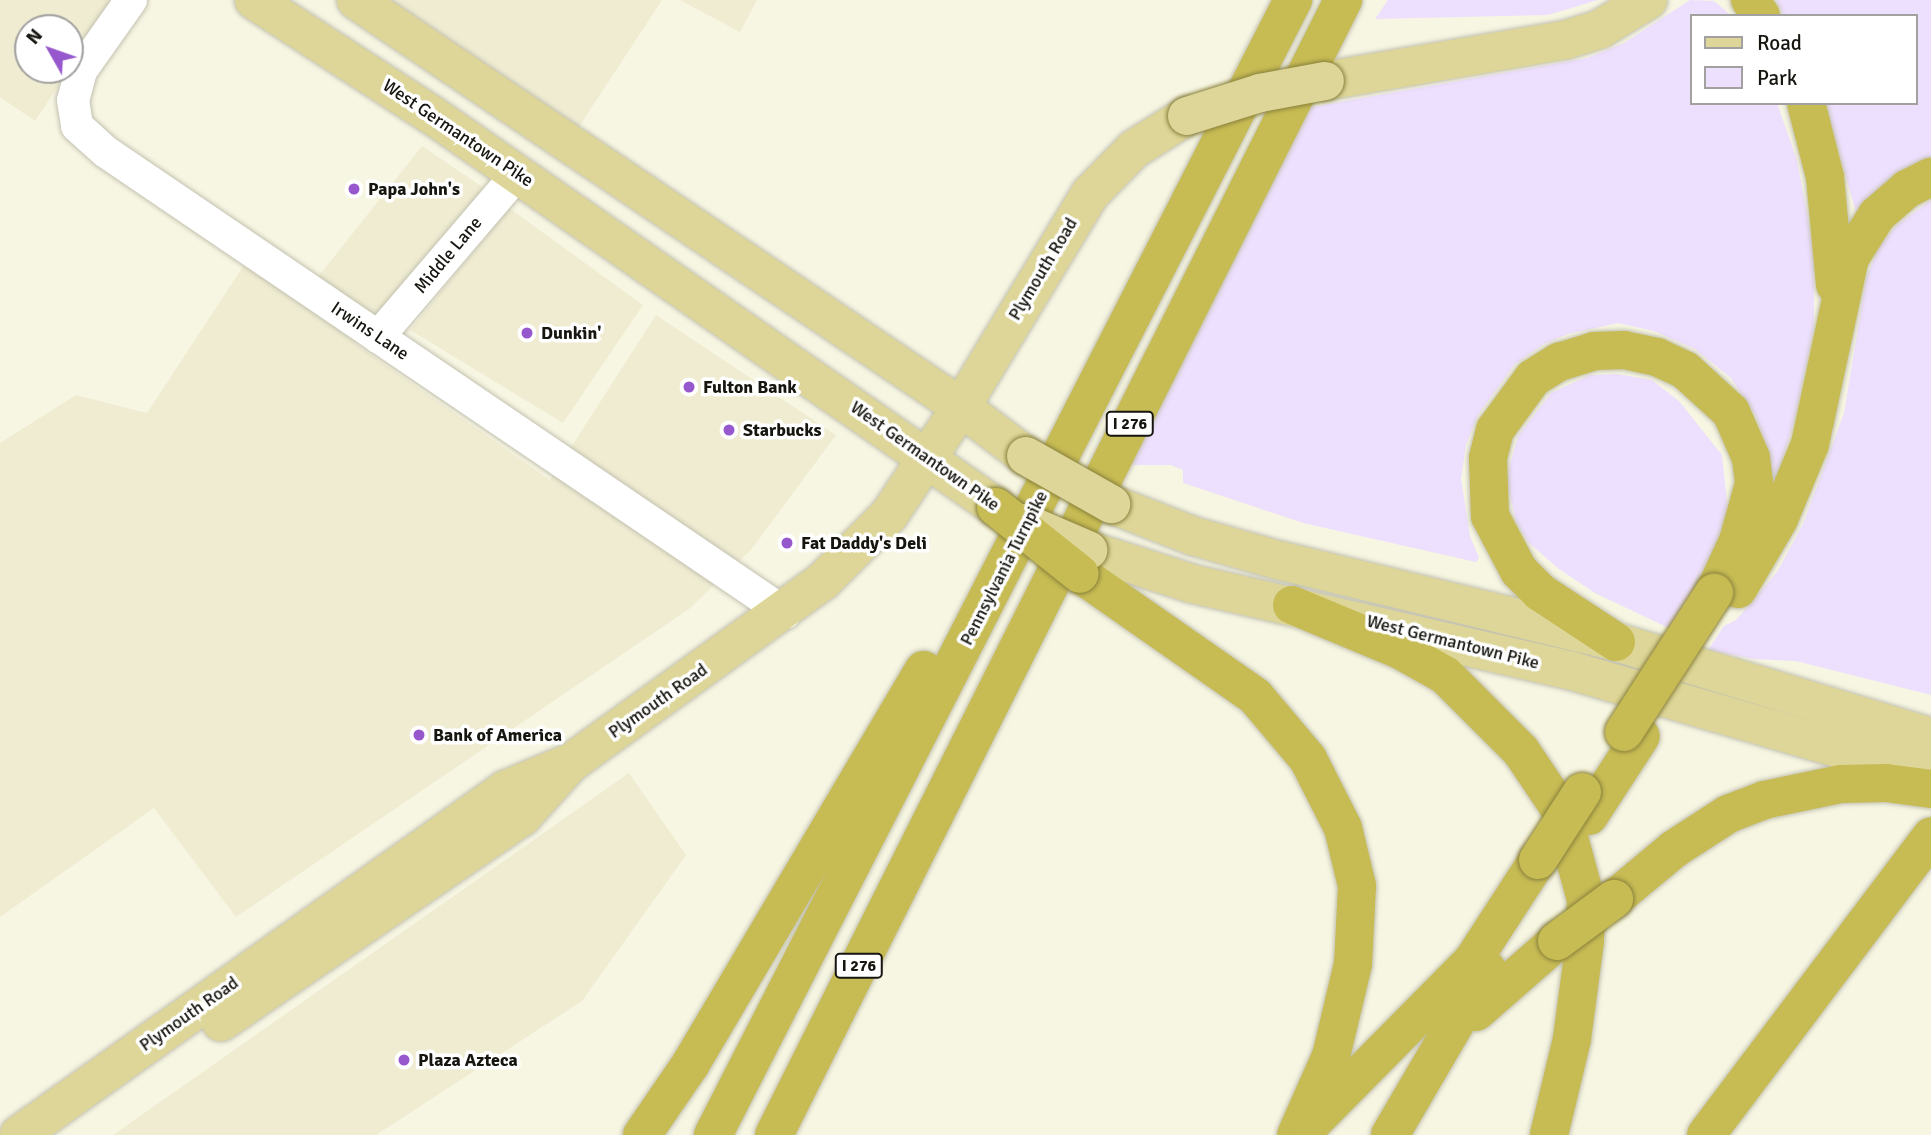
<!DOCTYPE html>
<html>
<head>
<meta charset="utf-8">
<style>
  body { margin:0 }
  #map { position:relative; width:1931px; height:1135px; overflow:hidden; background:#f7f6e3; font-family:Signika,sans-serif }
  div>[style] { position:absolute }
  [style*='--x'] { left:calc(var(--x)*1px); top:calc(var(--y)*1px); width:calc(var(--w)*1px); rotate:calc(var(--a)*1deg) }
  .built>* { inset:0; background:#efecd2 }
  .green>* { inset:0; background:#eddffe }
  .roads { filter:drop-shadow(0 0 2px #c3c1b0) drop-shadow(0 0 2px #c3c1b0) }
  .minor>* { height:32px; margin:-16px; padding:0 16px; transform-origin:16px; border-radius:16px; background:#fff }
  .major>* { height:38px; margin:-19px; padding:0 19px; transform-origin:19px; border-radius:19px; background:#ddd698 }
  .highway>* { height:38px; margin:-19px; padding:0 19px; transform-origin:19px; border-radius:19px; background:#c7bb54 }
  .bridges { filter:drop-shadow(0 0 2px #89813c) drop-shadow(0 0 2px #89813c) }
  .major-bridge>* { height:38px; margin:-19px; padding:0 19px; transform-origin:19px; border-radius:19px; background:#ddd698 }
  .highway-bridge>* { height:38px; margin:-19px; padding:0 19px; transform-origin:19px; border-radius:19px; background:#c7bb54 }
  .dots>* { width:19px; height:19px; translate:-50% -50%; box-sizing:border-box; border:4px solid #fff; border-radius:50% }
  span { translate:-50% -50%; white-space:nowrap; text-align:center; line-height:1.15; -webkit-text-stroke:7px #fff; paint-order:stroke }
  .shield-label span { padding:2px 5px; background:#fff; border:2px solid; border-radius:5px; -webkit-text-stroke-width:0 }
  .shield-label { font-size:16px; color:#16150f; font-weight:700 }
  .street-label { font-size:18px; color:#16150f }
  .poi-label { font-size:18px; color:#16150f; font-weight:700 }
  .left { translate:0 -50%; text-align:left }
  .legend { position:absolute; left:1690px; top:14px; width:228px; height:91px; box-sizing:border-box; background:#fff; border:2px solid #a2a19f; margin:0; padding:9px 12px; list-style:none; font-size:21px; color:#16150f }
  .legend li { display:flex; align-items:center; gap:14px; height:35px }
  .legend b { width:35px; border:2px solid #a2a19f }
  .north { position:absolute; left:14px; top:14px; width:70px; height:70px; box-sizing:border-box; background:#fff; border:2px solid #a2a19f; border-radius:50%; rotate:310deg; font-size:19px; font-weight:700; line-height:28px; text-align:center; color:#16150f }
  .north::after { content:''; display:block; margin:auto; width:24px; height:32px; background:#9858cd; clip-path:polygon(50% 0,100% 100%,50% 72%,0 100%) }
</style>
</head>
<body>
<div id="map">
  <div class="built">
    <div style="clip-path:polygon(0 0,115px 0,70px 68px,70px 28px,28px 28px,28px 70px,69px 70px,35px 121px,0 97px)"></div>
    <div style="clip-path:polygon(356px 0,662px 0,569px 142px)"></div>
    <div style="clip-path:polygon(680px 0,757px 0,740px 32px)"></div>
    <div style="clip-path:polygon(422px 146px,487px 190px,354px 343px,550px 480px,656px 315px,836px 435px,751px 550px,689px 609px,236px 917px,154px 808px,0 917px,0 443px,76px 395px,147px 413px,244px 265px,298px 302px)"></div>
    <div style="clip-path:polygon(509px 208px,643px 305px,563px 423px,410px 330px)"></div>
    <div style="clip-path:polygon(629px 773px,686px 855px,582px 1001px,376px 1135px,113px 1135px)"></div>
  </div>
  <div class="green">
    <div style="clip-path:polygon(1388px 0,1598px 0,1548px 15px,1375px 19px)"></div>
    <div style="clip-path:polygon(1690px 0,1714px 1px,1732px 16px,1691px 16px,1691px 103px,1777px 103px,1797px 160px,1814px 251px,1814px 328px,1794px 422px,1772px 492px,1769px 454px,1756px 416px,1731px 378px,1695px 349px,1654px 331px,1618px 323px,1568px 334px,1544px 344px,1515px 364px,1478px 415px,1466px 445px,1461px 479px,1470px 536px,1479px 558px,1476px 562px,1303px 523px,1183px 483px,1183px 470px,1171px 465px,1128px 465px,1311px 107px,1587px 58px,1624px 43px)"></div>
    <div style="clip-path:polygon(1776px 0,1931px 0,1931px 163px,1857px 216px,1825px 103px,1915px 103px,1915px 16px,1784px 16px)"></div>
    <div style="clip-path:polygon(1931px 200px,1931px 695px,1796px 661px,1754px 659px,1708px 650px,1724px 626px,1736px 620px,1777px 572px,1803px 524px,1844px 413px,1866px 279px,1878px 248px,1897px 225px)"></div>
    <div style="clip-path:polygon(1617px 374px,1652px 380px,1679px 401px,1722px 455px,1728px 512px,1722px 543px,1677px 632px,1595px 593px,1559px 569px,1529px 543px,1516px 522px,1506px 478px,1518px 436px,1551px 393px,1590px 375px)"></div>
  </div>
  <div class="roads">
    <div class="minor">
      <div style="--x:131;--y:0;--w:87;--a:125.2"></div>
      <div style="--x:81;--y:71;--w:30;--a:105"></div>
      <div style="--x:73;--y:100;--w:26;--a:81"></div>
      <div style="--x:77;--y:126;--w:39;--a:42"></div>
      <div style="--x:106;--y:152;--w:821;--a:34.17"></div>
      <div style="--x:378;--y:337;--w:214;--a:-49.5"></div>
    </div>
    <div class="major">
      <div style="--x:254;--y:0;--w:212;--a:32.9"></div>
      <div style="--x:432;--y:115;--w:687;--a:34.8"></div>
      <div style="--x:356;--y:0;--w:729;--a:33.93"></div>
      <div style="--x:961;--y:407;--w:81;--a:37"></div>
      <div style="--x:1325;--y:81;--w:243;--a:-9.7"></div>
      <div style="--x:1565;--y:40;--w:37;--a:-17"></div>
      <div style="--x:1600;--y:29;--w:56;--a:-31.1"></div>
      <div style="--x:1111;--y:504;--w:88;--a:21.3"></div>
      <div style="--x:1193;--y:536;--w:88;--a:15.8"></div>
      <div style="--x:1278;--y:560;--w:348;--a:13.6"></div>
      <div style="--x:1616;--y:642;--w:329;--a:16.8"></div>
      <div style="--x:1088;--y:550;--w:110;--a:17.9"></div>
      <div style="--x:1193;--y:584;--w:386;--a:12.9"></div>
      <div style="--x:1569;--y:670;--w:377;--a:16.2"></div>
      <div style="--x:221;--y:1022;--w:364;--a:-34.3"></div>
      <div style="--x:522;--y:817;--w:66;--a:-48.1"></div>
      <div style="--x:19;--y:1135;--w:596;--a:-35.37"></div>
      <div style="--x:505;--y:790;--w:73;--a:-22.7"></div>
      <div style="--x:572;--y:762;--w:309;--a:-35.8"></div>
      <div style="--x:823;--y:581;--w:93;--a:-45"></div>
      <div style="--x:889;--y:515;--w:130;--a:-56.3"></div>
      <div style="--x:961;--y:407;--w:249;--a:-58.8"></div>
      <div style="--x:1090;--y:194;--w:63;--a:-45.6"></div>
      <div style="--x:1134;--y:149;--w:62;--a:-31.9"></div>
    </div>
    <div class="highway">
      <div style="--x:1750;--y:0;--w:19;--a:55"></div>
      <div style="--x:1806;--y:103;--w:76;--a:75.6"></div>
      <div style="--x:1825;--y:177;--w:108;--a:84.7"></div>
      <div style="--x:1080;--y:574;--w:213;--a:34.9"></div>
      <div style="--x:1255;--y:696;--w:82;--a:49.9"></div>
      <div style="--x:1308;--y:759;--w:77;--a:63.1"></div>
      <div style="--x:1343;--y:828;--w:60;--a:76.4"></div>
      <div style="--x:1357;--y:886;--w:78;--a:92.9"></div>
      <div style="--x:1353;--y:964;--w:95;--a:103.4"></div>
      <div style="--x:1331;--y:1056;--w:86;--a:113.9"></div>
      <div style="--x:1738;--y:589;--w:81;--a:-59.6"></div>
      <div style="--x:1779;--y:519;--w:81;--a:-67.5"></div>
      <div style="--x:1810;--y:444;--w:190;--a:-77.9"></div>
      <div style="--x:1850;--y:258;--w:51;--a:-57.9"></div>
      <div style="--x:1877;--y:215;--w:40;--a:-41"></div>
      <div style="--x:1907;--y:189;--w:27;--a:-27"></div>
      <div style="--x:1292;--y:605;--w:117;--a:22.6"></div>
      <div style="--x:1400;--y:650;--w:51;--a:29.1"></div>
      <div style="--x:1445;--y:675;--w:107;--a:45"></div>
      <div style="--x:1521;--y:751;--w:73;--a:56.1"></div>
      <div style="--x:1562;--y:812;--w:91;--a:74.7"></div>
      <div style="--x:1586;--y:900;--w:41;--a:91.4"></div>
      <div style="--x:1585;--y:941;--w:99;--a:97.6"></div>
      <div style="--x:1572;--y:1039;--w:99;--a:103.5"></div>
      <div style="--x:1616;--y:642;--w:91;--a:-146.7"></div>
      <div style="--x:1540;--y:592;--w:30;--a:-135"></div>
      <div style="--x:1519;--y:571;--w:62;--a:-117.8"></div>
      <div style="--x:1490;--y:516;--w:58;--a:-92"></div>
      <div style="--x:1488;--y:458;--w:29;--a:-76"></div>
      <div style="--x:1495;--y:430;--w:64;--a:-53.8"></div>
      <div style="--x:1533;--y:378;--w:31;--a:-32"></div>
      <div style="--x:1559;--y:362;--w:37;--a:-17"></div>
      <div style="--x:1594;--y:351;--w:30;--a:-2"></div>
      <div style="--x:1624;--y:350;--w:34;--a:12"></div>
      <div style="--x:1657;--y:357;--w:31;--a:25"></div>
      <div style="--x:1685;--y:370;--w:62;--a:42.4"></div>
      <div style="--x:1731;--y:412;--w:50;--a:66.5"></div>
      <div style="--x:1751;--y:458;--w:26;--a:83"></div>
      <div style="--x:1754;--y:484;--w:59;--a:105.7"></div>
      <div style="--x:1738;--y:541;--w:57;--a:114.8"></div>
      <div style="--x:1589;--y:816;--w:95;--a:-57"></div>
      <div style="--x:1614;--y:899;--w:78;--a:-39.8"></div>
      <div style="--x:1674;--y:849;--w:64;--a:-32.9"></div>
      <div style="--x:1728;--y:814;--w:39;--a:-21"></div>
      <div style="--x:1764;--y:800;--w:79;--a:-11.7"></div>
      <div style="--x:1841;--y:784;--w:45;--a:-1.3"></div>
      <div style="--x:1886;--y:783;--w:45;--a:7.6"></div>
      <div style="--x:1476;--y:1012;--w:108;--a:-41.2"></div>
      <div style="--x:1310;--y:1125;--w:232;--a:-45.3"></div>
      <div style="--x:1473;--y:960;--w:119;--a:-57"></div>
      <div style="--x:642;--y:1135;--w:85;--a:-55.6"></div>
      <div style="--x:690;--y:1065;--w:459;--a:-59.4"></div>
      <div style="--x:713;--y:1135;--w:1275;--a:-62.93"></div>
      <div style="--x:774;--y:1135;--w:1270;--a:-63.37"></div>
      <div style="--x:1390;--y:1135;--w:192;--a:-59.7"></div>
      <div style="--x:1706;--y:1135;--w:374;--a:-53"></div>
    </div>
  </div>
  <div class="bridges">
    <div class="major-bridge">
      <div style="--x:1187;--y:116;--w:77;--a:-17.5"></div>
      <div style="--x:1260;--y:93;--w:66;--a:-10.5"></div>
      <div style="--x:1026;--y:456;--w:98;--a:29.5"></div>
      <div style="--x:1025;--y:523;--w:69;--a:23.2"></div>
    </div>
    <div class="highway-bridge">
      <div style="--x:996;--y:507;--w:107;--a:38.6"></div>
      <div style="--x:1624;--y:732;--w:166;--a:-57.1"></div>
      <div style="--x:1538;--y:860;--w:81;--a:-57.1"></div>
      <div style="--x:1557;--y:941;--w:71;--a:-36.4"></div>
    </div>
  </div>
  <div class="dots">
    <div style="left:354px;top:189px;background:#9858cd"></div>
    <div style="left:527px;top:333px;background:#9858cd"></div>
    <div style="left:689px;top:387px;background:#9858cd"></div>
    <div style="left:729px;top:430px;background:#9858cd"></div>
    <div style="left:787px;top:543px;background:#9858cd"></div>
    <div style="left:419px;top:735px;background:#9858cd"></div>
    <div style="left:404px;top:1060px;background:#9858cd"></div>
  </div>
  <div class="shield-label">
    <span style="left:1130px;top:424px">I 276</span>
    <span style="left:859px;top:966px">I 276</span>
  </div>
  <div class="street-label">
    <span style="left:458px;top:133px;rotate:34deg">West Germantown Pike</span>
    <span style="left:448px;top:255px;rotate:-50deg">Middle Lane</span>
    <span style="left:1043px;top:269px;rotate:-59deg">Plymouth Road</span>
    <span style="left:370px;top:331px;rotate:34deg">Irwins Lane</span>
    <span style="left:925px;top:456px;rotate:35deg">West Germantown Pike</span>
    <span style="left:1004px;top:568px;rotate:-63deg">Pennsylvania Turnpike</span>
    <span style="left:1453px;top:642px;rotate:14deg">West Germantown Pike</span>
    <span style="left:658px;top:701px;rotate:-35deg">Plymouth Road</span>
    <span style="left:189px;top:1014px;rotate:-35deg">Plymouth Road</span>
  </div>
  <div class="poi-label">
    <span class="left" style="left:368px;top:189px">Papa John's</span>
    <span class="left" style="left:541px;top:333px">Dunkin'</span>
    <span class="left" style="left:703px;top:387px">Fulton Bank</span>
    <span class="left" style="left:743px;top:430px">Starbucks</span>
    <span class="left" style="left:801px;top:543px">Fat Daddy's Deli</span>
    <span class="left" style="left:433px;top:735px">Bank of America</span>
    <span class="left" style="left:418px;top:1060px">Plaza Azteca</span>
  </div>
  <ul class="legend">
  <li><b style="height:9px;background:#ddd698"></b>Road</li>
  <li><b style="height:19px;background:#eddffe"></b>Park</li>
  </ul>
  <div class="north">N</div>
</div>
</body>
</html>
